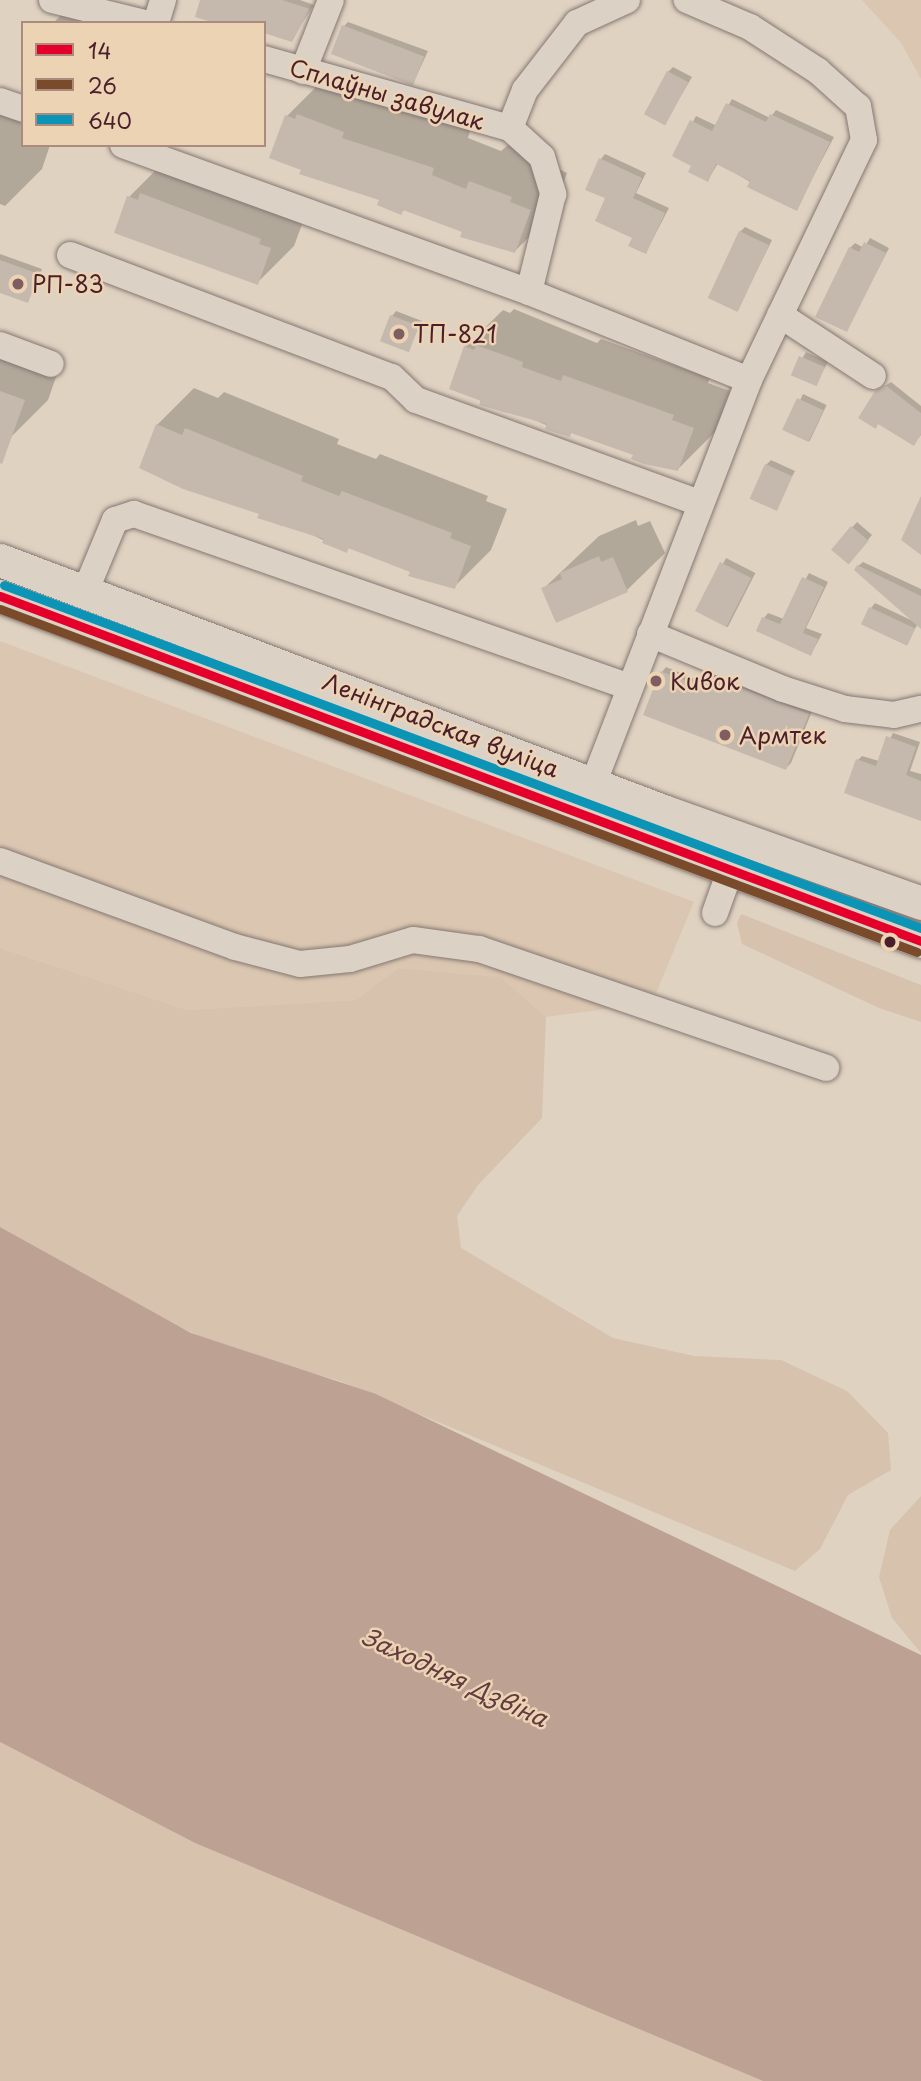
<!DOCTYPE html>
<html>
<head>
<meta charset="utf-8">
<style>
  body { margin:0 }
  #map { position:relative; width:921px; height:2081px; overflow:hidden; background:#dfd2c1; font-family:"Playpen Sans",sans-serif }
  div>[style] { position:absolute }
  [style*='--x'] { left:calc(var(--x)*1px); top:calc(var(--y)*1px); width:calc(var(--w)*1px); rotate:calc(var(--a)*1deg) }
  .built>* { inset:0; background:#dbc7b1 }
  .green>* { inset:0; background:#d7c2ae }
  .water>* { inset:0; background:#bda294 }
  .shadow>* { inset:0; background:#0003; transform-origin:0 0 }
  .building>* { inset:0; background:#c5b9ae; transform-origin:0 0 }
  .roads { filter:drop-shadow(0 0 2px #857772) drop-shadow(0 0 2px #857772) }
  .minor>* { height:26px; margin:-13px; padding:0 13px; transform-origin:13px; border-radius:13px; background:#dbd1c5 }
  .major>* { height:33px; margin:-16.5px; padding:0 16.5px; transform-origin:16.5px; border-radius:16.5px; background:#dbd1c5 }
  .bus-1>* { height:9px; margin:-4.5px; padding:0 4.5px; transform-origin:4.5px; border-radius:4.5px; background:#e4002b }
  .bus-2>* { height:9px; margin:-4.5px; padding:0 4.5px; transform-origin:4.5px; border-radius:4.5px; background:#7a4b2a }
  .bus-3>* { height:9px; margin:-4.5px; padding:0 4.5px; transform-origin:4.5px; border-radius:4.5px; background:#0b94b6 }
  .dots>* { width:19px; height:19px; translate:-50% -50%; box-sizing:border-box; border:4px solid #ecd3b4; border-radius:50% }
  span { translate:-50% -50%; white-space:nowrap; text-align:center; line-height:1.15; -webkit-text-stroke:5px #ecd3b4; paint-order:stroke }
  .street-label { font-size:23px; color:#4a1f2b }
  .poi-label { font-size:23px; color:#4a1f2b }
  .left { translate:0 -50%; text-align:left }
  .water-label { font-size:24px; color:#633b40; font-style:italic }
  .legend { position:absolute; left:21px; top:21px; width:245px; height:126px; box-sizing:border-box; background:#ecd3b4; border:2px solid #ab8b7d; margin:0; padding:9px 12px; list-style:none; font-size:21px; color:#4a1f2b }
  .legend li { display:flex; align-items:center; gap:14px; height:35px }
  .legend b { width:35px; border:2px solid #ab8b7d }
</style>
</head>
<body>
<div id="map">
  <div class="built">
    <div style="clip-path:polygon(862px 0,921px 0,921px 79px,901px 43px)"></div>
    <div style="clip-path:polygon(0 641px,694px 902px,652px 1003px,546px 1017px,501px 977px,398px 968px,356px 1000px,186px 1010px,0 948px)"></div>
  </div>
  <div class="green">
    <div style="clip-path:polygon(741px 914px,921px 985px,921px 1022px,879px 1008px,742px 944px,737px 923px)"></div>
    <div style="clip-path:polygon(0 948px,187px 1010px,356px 1000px,398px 968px,501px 977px,546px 1017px,542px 1118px,478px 1185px,457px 1216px,461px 1248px,613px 1338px,694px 1356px,781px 1360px,847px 1391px,888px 1433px,891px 1470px,848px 1495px,820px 1549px,795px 1571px,340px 1381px,220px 1346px,149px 1312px,17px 1237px,0 1227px)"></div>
    <div style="clip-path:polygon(921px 1496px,921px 1653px,892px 1618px,879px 1577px,890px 1530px)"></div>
    <div style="clip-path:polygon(0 1742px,195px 1843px,763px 2081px,0 2081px)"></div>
  </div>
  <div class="water">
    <div style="clip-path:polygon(0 1227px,191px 1333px,376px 1394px,921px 1655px,921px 2081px,763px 2081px,195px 1843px,0 1742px)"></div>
  </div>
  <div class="shadow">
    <div style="clip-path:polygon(202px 0,300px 0,314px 5px,291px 40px,264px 23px)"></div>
    <div style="clip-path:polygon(75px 2px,150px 23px,53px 23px)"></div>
    <div style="clip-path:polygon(348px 22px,428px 51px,416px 77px,411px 82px,344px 26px)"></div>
    <div style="clip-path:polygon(673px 67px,692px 77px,665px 123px,668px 72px)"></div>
    <div style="clip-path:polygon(324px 79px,470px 131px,468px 138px,501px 151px,508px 145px,567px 173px,552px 214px,515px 251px,405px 209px,401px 213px,381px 199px,303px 169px,287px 116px)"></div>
    <div style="clip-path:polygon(732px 99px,770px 118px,776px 110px,834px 137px,796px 209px,718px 163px,708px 180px,693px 165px,674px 156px,696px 116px,717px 126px)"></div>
    <div style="clip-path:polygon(0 109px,23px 117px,23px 145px,50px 145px,42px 169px,5px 206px,0 204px)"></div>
    <div style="clip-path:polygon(605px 154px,646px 173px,636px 193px,669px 208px,646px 252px,607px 198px,601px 159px)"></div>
    <div style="clip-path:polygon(166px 160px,307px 211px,294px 246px,257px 283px,129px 197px)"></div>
    <div style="clip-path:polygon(745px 227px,772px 240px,738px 309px,740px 232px)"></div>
    <div style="clip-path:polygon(870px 238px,889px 248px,847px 330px,850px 248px,855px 243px,864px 248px)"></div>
    <div style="clip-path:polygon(0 254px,42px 269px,27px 301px,0 291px)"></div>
    <div style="clip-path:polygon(514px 309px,597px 343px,601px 339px,710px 378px,708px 383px,730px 391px,715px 432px,678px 469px,573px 432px,569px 435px,507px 408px,504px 412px,481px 404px,465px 347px,503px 310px,510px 313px)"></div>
    <div style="clip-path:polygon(396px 311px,422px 321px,408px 350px,392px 316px)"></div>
    <div style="clip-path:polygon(0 337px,61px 363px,48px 400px,11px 437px,0 433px)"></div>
    <div style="clip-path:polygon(806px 352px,828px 362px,816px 384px,793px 374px)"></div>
    <div style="clip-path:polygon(891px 382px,921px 406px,921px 435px,914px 443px,879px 423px,876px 392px)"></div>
    <div style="clip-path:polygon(194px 388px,218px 398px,224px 392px,339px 439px,337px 444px,376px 459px,380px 454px,488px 496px,486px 501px,507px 509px,491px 550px,454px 587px,350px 547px,346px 551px,285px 522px,282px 526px,260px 517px,261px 513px,157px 425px)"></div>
    <div style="left:803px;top:394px;width:26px;height:40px;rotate:25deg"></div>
    <div style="clip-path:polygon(771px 460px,795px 471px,775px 508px,766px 465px)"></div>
    <div style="clip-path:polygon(636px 520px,638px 526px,650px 521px,665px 553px,627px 590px,557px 621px,543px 589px,599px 536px)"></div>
    <div style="clip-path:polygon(857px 522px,872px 535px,856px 554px,833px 549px)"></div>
    <div style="left:726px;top:558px;width:33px;height:61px;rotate:27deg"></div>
    <div style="clip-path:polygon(863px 562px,921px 589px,921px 618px,907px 643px,871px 608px,875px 603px,913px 621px,858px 566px)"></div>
    <div style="clip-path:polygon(809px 573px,828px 582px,806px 628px,822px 634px,811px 654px,764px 618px,768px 613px,784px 619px)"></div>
    <div style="clip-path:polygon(666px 667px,703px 682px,711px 670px,813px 709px,791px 763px,786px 768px,662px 672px)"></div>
    <div style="clip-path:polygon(893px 733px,920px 742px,910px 771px,921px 774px,921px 814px,858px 760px,862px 756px,879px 761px)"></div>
  </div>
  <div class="building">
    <div style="clip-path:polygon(200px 0,282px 0,310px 9px,292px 42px,264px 33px,264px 23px,215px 23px,195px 17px)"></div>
    <div style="left:342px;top:25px;width:88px;height:31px;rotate:21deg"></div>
    <div style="left:667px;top:71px;width:24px;height:49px;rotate:28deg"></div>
    <div style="clip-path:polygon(726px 103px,766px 122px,770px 114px,830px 142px,797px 211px,747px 187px,750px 181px,716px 164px,708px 182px,688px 172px,691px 166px,672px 156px,690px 120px,712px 131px)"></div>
    <div style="clip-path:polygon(297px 114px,344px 132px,342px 138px,434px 168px,432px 175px,466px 189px,469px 181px,512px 197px,510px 202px,531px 210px,515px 253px,460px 237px,462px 232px,403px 210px,401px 215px,377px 205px,379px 200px,299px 174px,301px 170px,269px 158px,285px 115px,295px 119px)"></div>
    <div style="clip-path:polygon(599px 158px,642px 178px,633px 198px,665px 213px,646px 254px,628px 246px,632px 238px,595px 221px,605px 198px,585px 190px)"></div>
    <div style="clip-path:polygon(140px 193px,261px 239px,259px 244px,271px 248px,258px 285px,114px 233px,127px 196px,138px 200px)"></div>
    <div style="left:739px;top:231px;width:33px;height:74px;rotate:25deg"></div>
    <div style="clip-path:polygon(864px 242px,886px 253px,847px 332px,815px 317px,849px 247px,859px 252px)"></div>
    <div style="clip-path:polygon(0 260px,39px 274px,28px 303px,0 293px)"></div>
    <div style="left:390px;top:315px;width:31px;height:28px;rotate:21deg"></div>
    <div style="clip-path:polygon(476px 345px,523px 362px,522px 367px,561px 381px,563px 375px,674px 415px,672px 420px,694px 428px,678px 471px,644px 464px,631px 459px,633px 455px,571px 433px,570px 437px,557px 433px,545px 429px,547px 424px,479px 405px,481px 401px,449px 389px,464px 346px,474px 350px)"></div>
    <div style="left:799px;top:356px;width:28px;height:21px;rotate:23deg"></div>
    <div style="clip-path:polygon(885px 385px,921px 413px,921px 434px,914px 446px,878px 424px,876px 429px,858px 418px,875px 391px)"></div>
    <div style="clip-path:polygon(0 391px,25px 400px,2px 464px,0 463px)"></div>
    <div style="left:797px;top:398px;width:29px;height:35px;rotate:25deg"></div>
    <div style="clip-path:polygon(156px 424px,182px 435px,185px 428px,303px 476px,301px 481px,339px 496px,342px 491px,452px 533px,450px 538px,471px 546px,455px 589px,408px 576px,410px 572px,348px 548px,347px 553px,335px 548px,322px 543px,324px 539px,257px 518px,259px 514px,183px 489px,139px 468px)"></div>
    <div style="left:765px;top:464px;width:30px;height:38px;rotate:24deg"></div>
    <div style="clip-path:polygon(921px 496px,921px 555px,901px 540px)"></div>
    <div style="left:851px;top:526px;width:23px;height:31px;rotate:40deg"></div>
    <div style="clip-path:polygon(599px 556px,601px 562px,613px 557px,628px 592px,556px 623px,541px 588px,562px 579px,560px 573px)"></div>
    <div style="left:720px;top:562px;width:35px;height:55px;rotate:27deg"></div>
    <div style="clip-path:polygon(857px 565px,921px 596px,921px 629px,854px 570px)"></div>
    <div style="clip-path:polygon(802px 577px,824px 587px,803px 633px,818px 639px,811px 656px,756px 631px,762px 617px,780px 624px)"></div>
    <div style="left:869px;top:607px;width:51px;height:19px;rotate:25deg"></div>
    <div style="clip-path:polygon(660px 671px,699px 686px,704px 674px,809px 714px,786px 770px,643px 715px)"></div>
    <div style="clip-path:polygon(886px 736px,916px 747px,906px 775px,921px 781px,921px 821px,844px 793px,856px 759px,876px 766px)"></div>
  </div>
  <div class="roads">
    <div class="minor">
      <div style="--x:52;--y:0;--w:95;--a:14"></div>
      <div style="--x:156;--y:23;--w:24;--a:-73"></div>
      <div style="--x:264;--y:59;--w:255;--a:15.7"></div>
      <div style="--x:510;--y:128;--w:43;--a:42.2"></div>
      <div style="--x:542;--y:157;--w:39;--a:73"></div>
      <div style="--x:553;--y:194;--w:101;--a:103.8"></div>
      <div style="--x:303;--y:71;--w:76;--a:-68.5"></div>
      <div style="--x:0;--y:101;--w:24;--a:19"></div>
      <div style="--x:510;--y:128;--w:41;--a:-68.5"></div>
      <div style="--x:525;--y:90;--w:85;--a:-52.2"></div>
      <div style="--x:577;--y:23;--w:55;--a:-24.7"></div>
      <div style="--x:123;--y:145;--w:432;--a:19.9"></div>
      <div style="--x:529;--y:292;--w:237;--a:21.8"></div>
      <div style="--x:70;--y:255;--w:344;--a:20.8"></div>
      <div style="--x:392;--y:377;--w:33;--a:44"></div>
      <div style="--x:416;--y:400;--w:303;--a:20"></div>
      <div style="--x:780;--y:315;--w:111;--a:33.3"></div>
      <div style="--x:0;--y:345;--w:54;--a:20.4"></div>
      <div style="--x:85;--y:592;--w:78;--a:-67.4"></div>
      <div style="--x:115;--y:520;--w:20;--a:-18"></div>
      <div style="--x:134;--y:514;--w:525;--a:19.23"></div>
      <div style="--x:650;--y:634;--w:144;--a:22.5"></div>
      <div style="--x:783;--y:689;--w:65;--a:17.9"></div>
      <div style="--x:845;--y:709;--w:49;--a:7"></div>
      <div style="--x:894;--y:715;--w:28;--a:-13"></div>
      <div style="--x:587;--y:800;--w:450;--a:-68.9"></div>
      <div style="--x:749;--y:380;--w:266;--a:-64.4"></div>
      <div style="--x:864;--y:140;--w:34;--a:-100"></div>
      <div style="--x:858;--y:107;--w:54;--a:-138"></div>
      <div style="--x:818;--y:71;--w:81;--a:-147.1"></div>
      <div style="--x:750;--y:27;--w:69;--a:-156.8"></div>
      <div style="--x:0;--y:861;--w:250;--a:20.1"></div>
      <div style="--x:235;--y:947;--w:67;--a:14.7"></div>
      <div style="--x:300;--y:964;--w:50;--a:-5.7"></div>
      <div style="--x:350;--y:959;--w:66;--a:-16.8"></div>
      <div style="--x:413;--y:940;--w:67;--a:7.8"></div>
      <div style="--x:479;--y:949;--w:367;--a:18.9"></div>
      <div style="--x:715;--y:913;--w:45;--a:-70.3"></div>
    </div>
    <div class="major">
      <div style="--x:0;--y:560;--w:712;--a:20.73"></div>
      <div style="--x:666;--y:812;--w:271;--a:19.6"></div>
      <div style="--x:0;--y:596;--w:983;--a:20.54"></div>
    </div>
  </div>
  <div class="bus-1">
    <div style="--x:0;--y:596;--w:983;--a:20.54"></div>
  </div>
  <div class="bus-2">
    <div style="--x:0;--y:609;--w:979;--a:20.51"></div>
  </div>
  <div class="bus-3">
    <div style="--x:4;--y:585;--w:979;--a:20.51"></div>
  </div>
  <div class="dots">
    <div style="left:18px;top:284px;background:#7e5e60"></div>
    <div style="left:399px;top:334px;background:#7e5e60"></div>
    <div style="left:656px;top:681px;background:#7e5e60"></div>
    <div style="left:725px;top:735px;background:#7e5e60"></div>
    <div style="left:890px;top:942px;background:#4a1f2b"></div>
  </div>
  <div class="street-label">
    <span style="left:387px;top:94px;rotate:16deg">Сплаўны завулак</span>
    <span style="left:441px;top:725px;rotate:21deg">Ленінградская вуліца</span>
  </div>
  <div class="poi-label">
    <span class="left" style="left:32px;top:284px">РП-83</span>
    <span class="left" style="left:413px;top:334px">ТП-821</span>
    <span class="left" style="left:670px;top:681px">Кивок</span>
    <span class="left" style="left:739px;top:735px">Армтек</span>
  </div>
  <div class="water-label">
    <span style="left:455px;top:1677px;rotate:25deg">Заходняя Дзвіна</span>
  </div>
  <ul class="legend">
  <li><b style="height:9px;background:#e4002b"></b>14</li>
  <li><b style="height:9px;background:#7a4b2a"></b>26</li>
  <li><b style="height:9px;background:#0b94b6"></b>640</li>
  </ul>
</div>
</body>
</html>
